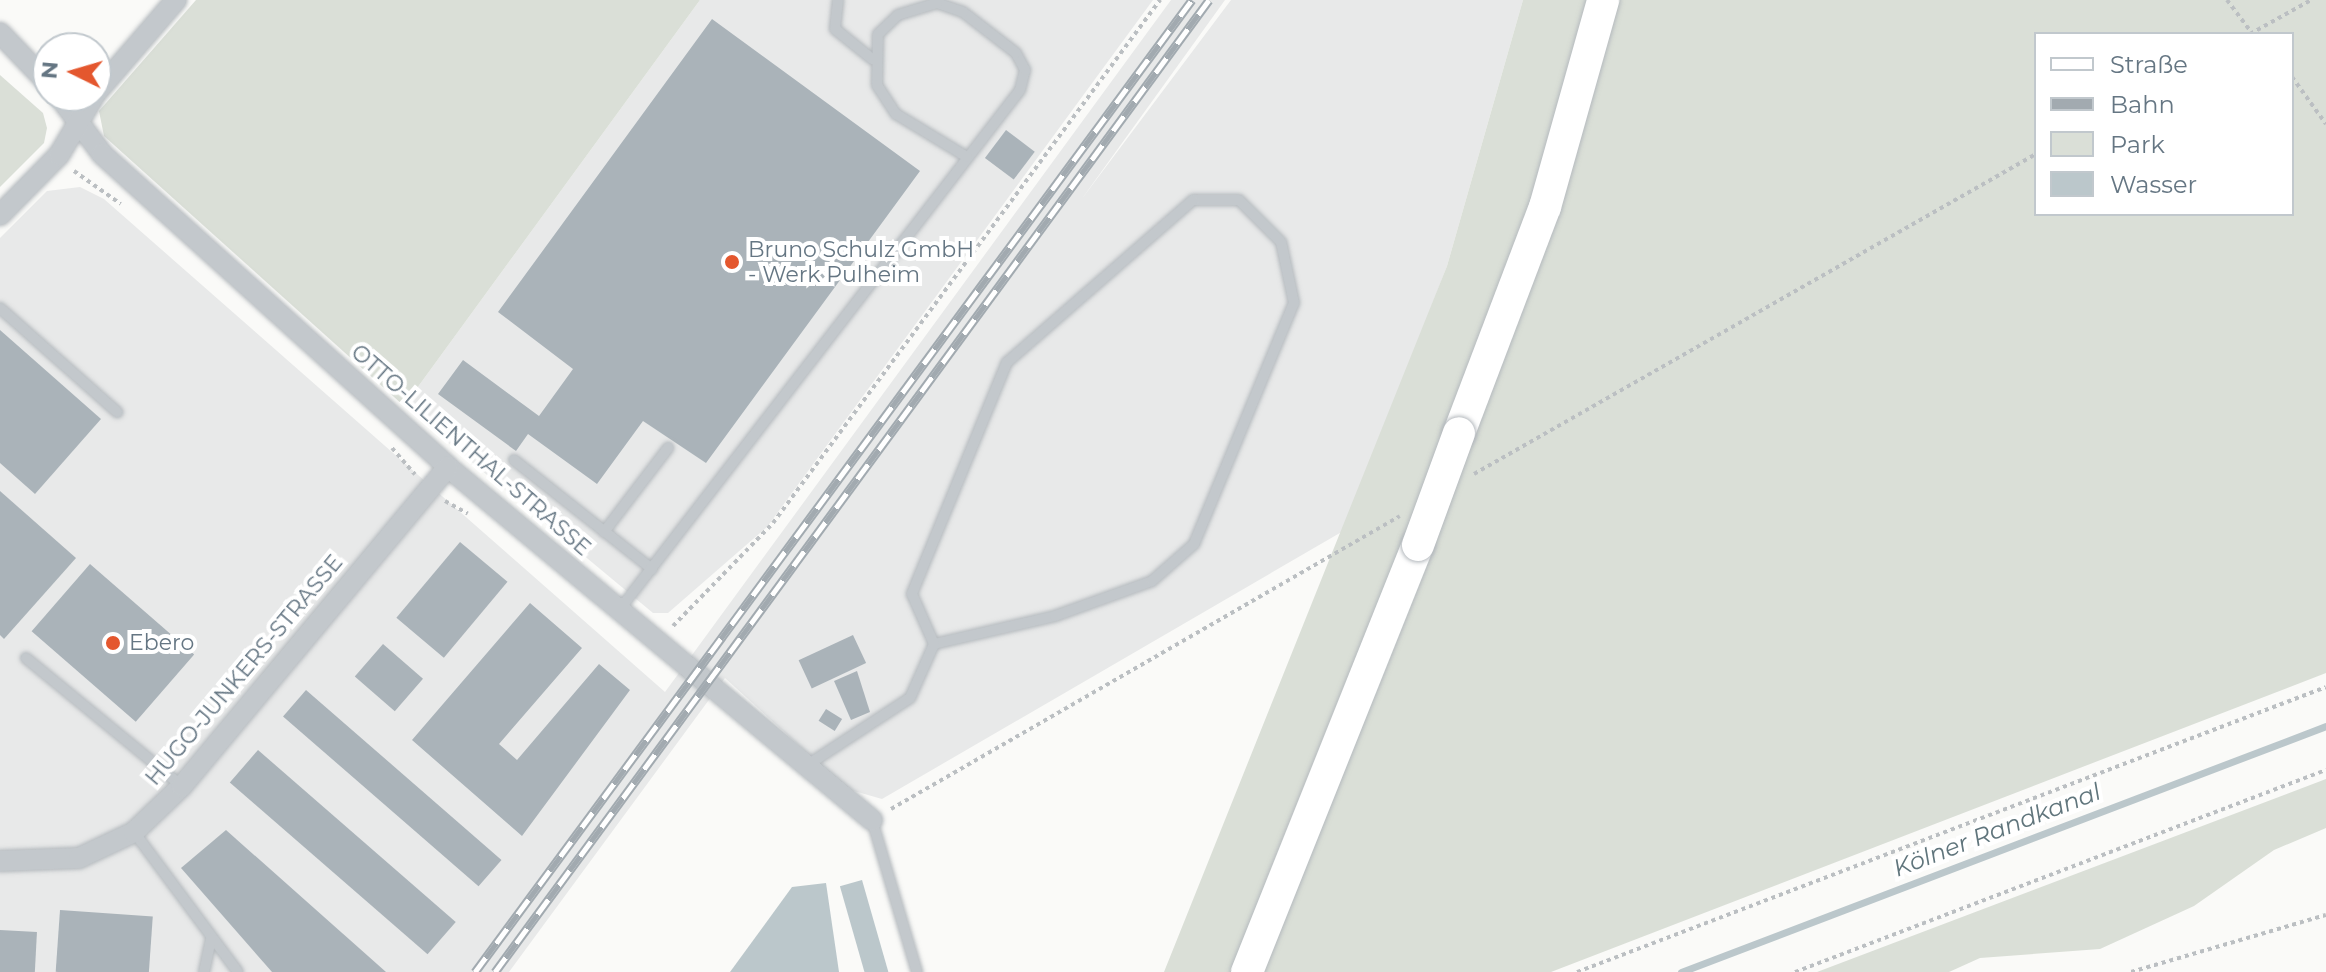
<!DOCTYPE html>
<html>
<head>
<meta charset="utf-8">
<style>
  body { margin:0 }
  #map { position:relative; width:2326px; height:972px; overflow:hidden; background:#fafaf8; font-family:Montserrat,sans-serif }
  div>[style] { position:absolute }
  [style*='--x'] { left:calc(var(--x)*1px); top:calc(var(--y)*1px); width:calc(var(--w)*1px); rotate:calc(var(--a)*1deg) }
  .built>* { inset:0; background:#e8e9e9 }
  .green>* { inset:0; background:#dadfd7 }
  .water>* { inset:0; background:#bbc7cb; transform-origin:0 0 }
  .stream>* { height:7px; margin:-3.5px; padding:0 3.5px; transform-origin:3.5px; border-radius:3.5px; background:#bbc7cb }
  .building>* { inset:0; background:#aab3b9; transform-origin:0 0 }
  .path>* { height:4px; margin-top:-2px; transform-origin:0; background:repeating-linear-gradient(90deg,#bbbfc2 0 4px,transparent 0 8px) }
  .roads { filter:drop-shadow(0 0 2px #b5babe) drop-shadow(0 0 2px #b5babe) }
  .service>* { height:10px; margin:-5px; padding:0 5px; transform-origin:5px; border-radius:5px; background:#c3c8cc }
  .minor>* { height:20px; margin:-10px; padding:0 10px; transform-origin:10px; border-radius:10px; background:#c3c8cc }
  .primary>* { height:32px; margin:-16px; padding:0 16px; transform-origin:16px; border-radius:16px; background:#fff }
  .rail>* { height:9px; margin-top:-4.5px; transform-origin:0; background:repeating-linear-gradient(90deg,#fff 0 18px,#a2aab0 0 36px); box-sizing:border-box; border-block:2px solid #a2aab0 }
  .bridges { filter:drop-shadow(0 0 2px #b5babe) drop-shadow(0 0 2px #b5babe) }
  .primary-bridge>* { height:32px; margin:-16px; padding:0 16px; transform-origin:16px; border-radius:16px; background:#fff }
  .dots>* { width:22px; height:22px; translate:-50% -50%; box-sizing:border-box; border:4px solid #fff; border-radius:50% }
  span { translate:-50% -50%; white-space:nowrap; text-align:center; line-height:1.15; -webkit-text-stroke:8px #fff; paint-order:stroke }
  .poi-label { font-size:22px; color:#657683 }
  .left { translate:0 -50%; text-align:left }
  .street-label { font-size:22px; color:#657683 }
  .water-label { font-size:24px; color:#60757c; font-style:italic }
  .legend { position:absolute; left:2034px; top:32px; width:260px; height:184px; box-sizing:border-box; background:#fff; border:2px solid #c1c8cd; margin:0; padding:10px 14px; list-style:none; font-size:24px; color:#657683 }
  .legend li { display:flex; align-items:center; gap:16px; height:40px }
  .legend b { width:40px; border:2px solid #c1c8cd }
  .north { position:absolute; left:32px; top:32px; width:80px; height:80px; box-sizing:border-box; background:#fff; border:2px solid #c1c8cd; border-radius:50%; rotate:275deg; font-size:22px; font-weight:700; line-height:32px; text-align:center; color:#657683 }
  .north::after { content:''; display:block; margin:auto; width:28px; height:36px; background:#e4572e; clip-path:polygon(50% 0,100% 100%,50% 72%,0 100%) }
</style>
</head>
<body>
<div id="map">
  <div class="built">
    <div style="clip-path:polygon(700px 0,1153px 0,767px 527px,668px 613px,653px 613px,404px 406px)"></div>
    <div style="clip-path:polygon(1171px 0,1225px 0,1081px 200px,1231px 0,1523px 0,1447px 266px,1345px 530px,882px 799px,847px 789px,725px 678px,509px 972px,0 972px,0 238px,47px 191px,80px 187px,104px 199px,665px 692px)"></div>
  </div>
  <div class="green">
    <div style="clip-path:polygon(196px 0,700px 0,404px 406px,104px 136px,99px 111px)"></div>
    <div style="clip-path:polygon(evenodd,1523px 0,2326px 0,2326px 673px,1551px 972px,1164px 972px,1447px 266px,1523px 0,2036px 34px,2292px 34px,2292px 214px,2036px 214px,2036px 34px)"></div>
    <div style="clip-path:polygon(0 75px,43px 113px,47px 128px,44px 143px,0 187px)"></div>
    <div style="clip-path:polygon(2326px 779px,2326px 828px,2274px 850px,2194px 906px,2100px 949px,1980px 958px,1949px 972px,1817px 972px)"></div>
  </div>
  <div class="water">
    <div style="left:862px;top:880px;width:96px;height:23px;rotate:74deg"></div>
    <div style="clip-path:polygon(826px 883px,839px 972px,730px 972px,792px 887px)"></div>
  </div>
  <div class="stream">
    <div style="--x:1681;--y:972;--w:690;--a:-20.88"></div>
  </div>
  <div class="building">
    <div style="clip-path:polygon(712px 19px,920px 171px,706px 463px,643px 421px,597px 484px,528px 434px,516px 451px,438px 394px,463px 360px,539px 416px,573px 369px,498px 312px)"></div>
    <div style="left:1006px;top:130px;width:36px;height:35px;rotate:37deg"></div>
    <div style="clip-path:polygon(0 330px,101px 419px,35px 494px,0 463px)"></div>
    <div style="clip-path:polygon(0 491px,76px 558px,4px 639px,0 635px)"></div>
    <div style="left:460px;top:542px;width:62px;height:99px;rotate:40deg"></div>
    <div style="left:90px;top:564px;width:138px;height:89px;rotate:41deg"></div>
    <div style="clip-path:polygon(530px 603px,582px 648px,499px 744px,517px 760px,599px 664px,630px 690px,522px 836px,412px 740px)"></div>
    <div style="left:853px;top:635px;width:31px;height:60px;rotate:65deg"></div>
    <div style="left:383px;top:644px;width:53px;height:43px;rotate:41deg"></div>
    <div style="clip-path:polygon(857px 671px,870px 712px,851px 720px,834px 681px)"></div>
    <div style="left:306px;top:690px;width:259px;height:35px;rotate:41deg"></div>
    <div style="left:826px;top:709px;width:19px;height:14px;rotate:32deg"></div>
    <div style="left:258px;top:750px;width:262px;height:43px;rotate:41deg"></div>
    <div style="clip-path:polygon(226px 830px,386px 972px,272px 972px,181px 868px)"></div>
    <div style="left:60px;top:910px;width:93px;height:62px;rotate:4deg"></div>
    <div style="left:0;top:930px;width:37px;height:42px;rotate:3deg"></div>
  </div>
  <div class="path">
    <div style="--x:2227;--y:0;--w:41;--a:52.9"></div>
    <div style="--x:2250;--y:34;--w:70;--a:-29.1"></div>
    <div style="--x:2292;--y:77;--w:58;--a:54.1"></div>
    <div style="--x:74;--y:171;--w:57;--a:35.1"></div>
    <div style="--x:392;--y:448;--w:35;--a:49"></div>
    <div style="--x:1474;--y:474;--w:647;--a:-29.66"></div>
    <div style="--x:445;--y:501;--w:26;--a:29"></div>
    <div style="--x:673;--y:626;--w:144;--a:-45.8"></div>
    <div style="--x:773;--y:523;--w:651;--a:-53.5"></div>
    <div style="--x:891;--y:809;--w:587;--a:-29.93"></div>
    <div style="--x:1577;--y:972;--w:801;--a:-20.83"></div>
    <div style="--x:1795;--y:972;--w:568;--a:-20.83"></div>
    <div style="--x:2131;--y:972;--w:203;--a:-16.3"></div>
  </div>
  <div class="roads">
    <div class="service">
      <div style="--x:838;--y:0;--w:29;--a:96"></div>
      <div style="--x:835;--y:29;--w:48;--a:39"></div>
      <div style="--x:0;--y:308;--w:157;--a:41.6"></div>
      <div style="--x:514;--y:460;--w:176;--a:38.3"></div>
      <div style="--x:604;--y:532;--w:106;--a:-52.7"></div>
      <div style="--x:620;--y:609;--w:655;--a:-52.38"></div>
      <div style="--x:1020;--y:90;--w:21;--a:-76"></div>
      <div style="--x:1025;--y:70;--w:19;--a:-118"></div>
      <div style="--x:1016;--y:53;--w:67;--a:-142.3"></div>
      <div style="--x:963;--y:12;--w:28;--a:-161"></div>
      <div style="--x:937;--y:3;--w:41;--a:162.9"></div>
      <div style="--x:898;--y:15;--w:28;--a:136"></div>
      <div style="--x:878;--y:34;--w:51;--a:91.1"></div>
      <div style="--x:877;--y:85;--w:35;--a:57"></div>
      <div style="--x:896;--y:114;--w:83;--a:31.2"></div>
      <div style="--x:26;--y:658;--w:202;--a:39.4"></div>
      <div style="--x:809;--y:764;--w:121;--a:-33.2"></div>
      <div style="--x:910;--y:698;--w:59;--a:-66"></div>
      <div style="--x:934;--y:644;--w:124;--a:-13"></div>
      <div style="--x:1055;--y:616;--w:103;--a:-19.8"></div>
      <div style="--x:1152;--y:581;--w:56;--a:-41.4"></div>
      <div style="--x:1194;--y:544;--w:261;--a:-67.5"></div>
      <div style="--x:1294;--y:303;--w:62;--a:-102"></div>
      <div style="--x:1281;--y:242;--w:59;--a:-135"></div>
      <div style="--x:1239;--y:200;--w:46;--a:180"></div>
      <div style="--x:1193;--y:200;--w:247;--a:138.9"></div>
      <div style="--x:1007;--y:362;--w:251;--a:112.3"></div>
      <div style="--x:912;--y:594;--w:55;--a:66.3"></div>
      <div style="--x:872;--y:820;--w:159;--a:73.5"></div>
      <div style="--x:134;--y:832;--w:174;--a:53.4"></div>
      <div style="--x:204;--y:972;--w:34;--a:-78"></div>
    </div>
    <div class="minor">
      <div style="--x:0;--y:33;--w:69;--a:46.2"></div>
      <div style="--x:96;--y:93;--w:123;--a:-49.3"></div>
      <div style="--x:59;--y:96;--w:72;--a:53.4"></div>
      <div style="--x:102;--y:154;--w:467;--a:42.1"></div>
      <div style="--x:448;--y:467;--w:552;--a:39.78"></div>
      <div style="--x:0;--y:215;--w:84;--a:-45.5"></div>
      <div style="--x:59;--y:155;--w:69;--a:-59.3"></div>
      <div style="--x:0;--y:861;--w:79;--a:-2.2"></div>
      <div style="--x:79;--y:858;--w:61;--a:-25.3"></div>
      <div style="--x:134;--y:832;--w:66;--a:-43.8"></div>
      <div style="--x:182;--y:786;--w:415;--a:-50.2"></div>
    </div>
    <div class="primary">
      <div style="--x:1459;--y:433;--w:242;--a:-69.2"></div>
      <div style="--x:1545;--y:207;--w:215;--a:-74.3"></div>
      <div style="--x:1247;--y:972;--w:460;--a:-68.2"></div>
    </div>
  </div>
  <div class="rail">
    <div style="--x:475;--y:972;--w:1208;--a:-53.59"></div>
    <div style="--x:495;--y:972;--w:1206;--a:-53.7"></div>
  </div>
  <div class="bridges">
    <div class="primary-bridge">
      <div style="--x:1418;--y:545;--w:119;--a:-69.9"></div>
    </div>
  </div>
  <div class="dots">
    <div style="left:732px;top:262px;background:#e4572e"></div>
    <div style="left:113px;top:643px;background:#e4572e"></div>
  </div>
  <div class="poi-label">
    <span class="left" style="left:748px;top:262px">Bruno Schulz GmbH<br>- Werk Pulheim</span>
    <span class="left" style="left:129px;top:643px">Ebero</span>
  </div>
  <div class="street-label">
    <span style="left:471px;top:450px;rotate:41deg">OTTO-LILIENTHAL-STRASSE</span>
    <span style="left:244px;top:670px;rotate:-50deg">HUGO-JUNKERS-STRASSE</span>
  </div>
  <div class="water-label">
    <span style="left:1997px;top:830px;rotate:-21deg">Kölner Randkanal</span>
  </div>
  <ul class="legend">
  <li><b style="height:10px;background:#fff"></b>Straße</li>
  <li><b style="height:10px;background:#a2aab0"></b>Bahn</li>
  <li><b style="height:22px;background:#dadfd7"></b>Park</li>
  <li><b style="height:22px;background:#bbc7cb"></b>Wasser</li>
  </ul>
  <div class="north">N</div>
</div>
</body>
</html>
